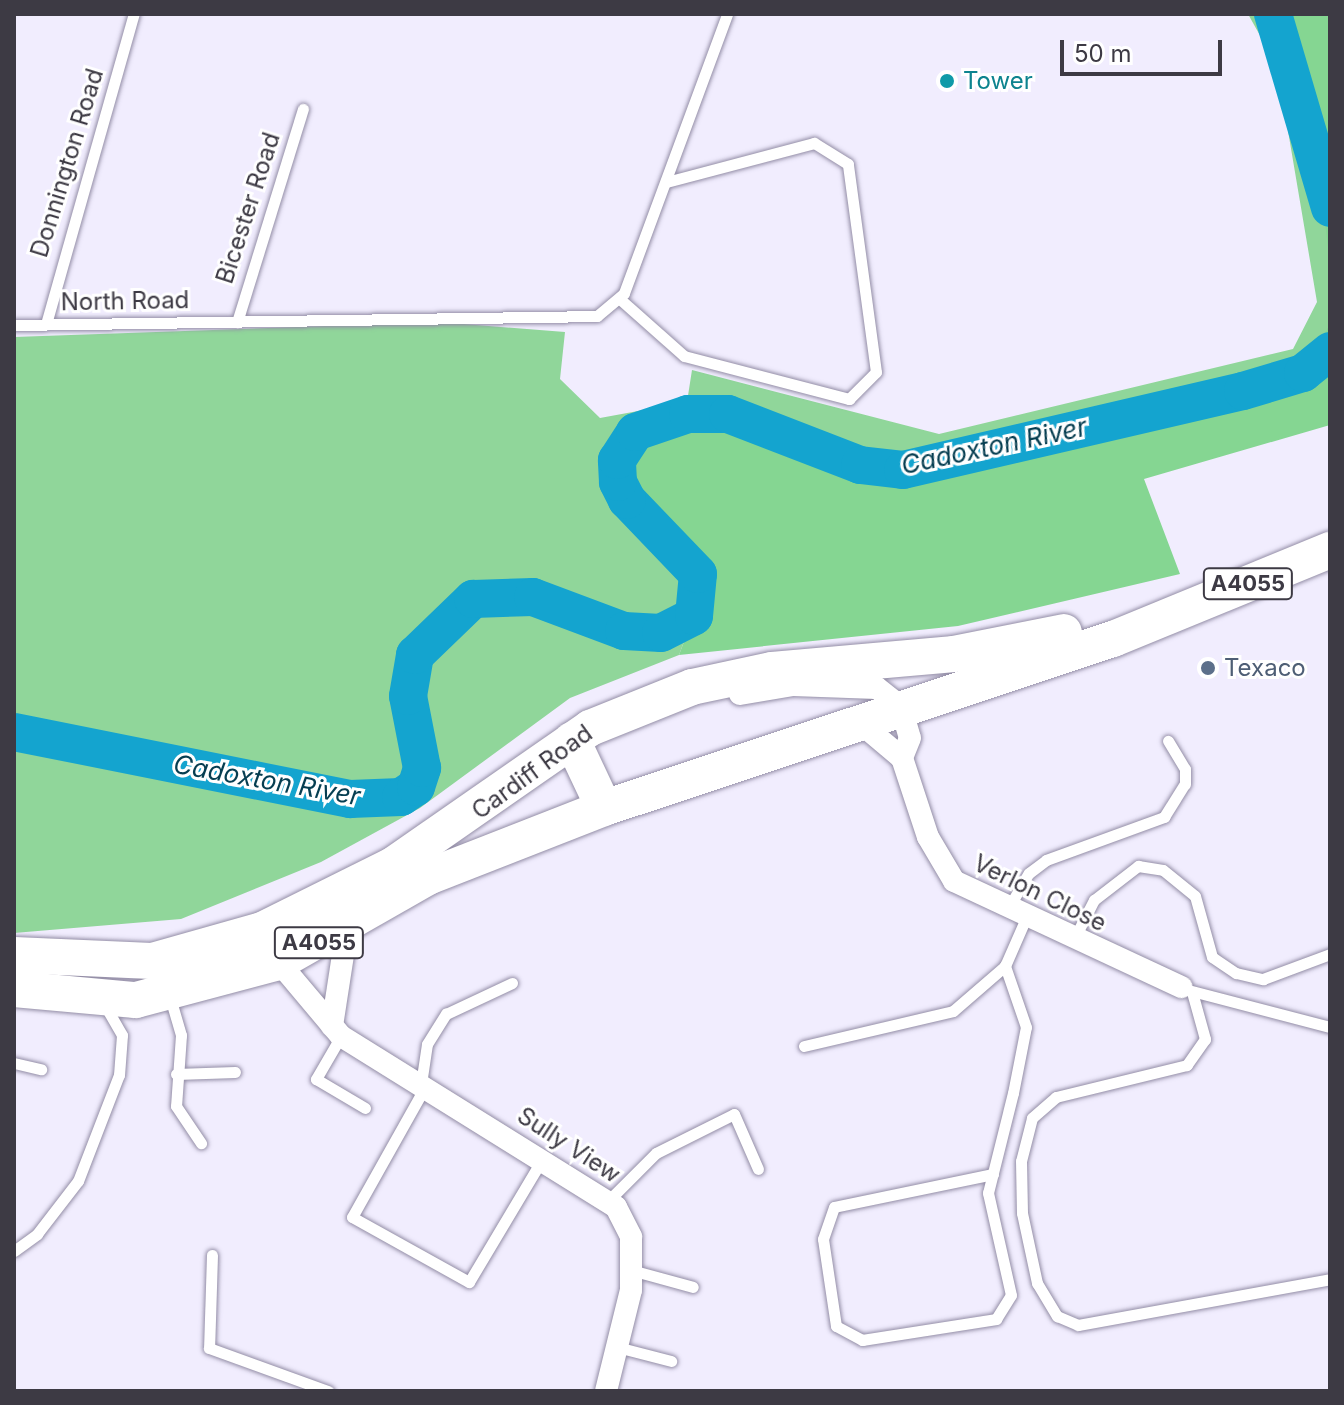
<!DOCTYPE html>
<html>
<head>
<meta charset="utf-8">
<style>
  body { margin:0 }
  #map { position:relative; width:1344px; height:1405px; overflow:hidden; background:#f1edfe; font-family:Inter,sans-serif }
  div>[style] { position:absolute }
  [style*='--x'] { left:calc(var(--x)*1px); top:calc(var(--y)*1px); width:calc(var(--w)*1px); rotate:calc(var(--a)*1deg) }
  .green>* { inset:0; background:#90d69a }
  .forest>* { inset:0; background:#85d692 }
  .river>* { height:38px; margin:-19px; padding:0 19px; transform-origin:19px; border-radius:19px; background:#14a4cf }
  .roads { filter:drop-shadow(0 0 2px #938da6) drop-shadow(0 0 2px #938da6) }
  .service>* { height:11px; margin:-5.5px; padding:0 5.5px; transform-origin:5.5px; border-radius:5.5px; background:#fff }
  .minor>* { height:22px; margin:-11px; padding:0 11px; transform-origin:11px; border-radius:11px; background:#fff }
  .primary>* { height:36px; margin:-18px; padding:0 18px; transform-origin:18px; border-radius:18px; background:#fff }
  .dots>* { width:22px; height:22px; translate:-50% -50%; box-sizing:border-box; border:4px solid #fff; border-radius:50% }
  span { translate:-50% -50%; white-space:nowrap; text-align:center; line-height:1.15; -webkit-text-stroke:6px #fff; paint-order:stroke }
  .shield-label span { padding:2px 6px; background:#fff; border:2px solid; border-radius:6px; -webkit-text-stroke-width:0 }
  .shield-label { font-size:22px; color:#3d3a44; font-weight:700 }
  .culture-label { font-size:24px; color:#0d838f }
  .left { translate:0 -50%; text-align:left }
  .street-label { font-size:24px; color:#3d3a44 }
  .service-label { font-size:24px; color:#4e5e75 }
  .water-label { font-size:26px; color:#063e51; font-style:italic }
  .frame { position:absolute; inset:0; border:16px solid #3d3a44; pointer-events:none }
  .scale { position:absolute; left:1060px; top:40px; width:162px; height:36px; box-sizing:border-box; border:4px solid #3d3a44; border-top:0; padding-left:10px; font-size:24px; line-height:28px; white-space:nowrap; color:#3d3a44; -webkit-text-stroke:6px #fff; paint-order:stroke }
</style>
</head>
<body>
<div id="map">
  <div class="green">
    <div style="clip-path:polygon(1248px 14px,1275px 14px,1315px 139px,1330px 228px,1330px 351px,1243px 391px,903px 470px,860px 465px,782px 431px,708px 412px,627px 500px,698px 574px,701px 596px,679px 655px,570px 698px,420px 808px,321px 862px,181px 919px,14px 933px,14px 337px,439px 322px,565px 332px,560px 379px,600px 418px,687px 402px,692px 370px,939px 434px,1293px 349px,1317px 302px,1277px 66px)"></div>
  </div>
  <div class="forest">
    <div style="clip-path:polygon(1275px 14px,1330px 14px,1330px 264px,1315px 139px)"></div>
    <div style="clip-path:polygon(1330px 324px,1330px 425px,1144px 479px,1180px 574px,958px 626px,679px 655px,701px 596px,698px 574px,627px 500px,618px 482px,617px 460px,635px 432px,688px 414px,728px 414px,860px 465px,903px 470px,1110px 422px,1293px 364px,1318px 346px)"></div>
  </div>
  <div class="river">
    <div style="--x:1273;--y:14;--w:202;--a:73.6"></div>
    <div style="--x:14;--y:732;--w:343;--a:11.3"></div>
    <div style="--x:350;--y:799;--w:51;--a:-2.2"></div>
    <div style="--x:401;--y:797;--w:18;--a:-34"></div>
    <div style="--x:416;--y:787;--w:20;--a:-72"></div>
    <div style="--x:422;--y:768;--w:73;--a:-101"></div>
    <div style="--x:408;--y:696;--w:42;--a:-80.3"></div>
    <div style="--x:415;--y:655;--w:81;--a:-44"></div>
    <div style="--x:473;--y:599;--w:60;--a:-1.9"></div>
    <div style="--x:533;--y:597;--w:97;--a:20.5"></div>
    <div style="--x:624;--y:631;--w:37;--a:3"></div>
    <div style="--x:661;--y:633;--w:37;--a:-27"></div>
    <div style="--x:694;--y:616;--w:42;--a:-84.6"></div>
    <div style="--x:698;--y:574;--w:103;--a:-133.8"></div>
    <div style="--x:627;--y:500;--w:20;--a:-117"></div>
    <div style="--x:618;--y:482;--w:22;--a:-93"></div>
    <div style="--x:617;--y:460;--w:33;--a:-57"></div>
    <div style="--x:635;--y:432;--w:56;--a:-18.8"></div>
    <div style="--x:688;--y:414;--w:40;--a:0"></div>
    <div style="--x:728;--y:414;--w:142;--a:21.1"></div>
    <div style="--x:860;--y:465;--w:43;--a:6.6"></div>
    <div style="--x:903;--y:470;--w:349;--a:-13.1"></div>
    <div style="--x:1243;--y:391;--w:63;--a:-16.7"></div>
    <div style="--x:1303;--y:373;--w:35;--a:-39"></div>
  </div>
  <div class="roads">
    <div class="service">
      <div style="--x:621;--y:300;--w:84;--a:41.6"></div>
      <div style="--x:684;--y:356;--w:171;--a:14.6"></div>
      <div style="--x:849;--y:399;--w:38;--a:-45"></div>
      <div style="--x:876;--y:372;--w:210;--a:-97.7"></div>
      <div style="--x:848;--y:164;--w:40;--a:-148"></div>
      <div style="--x:814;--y:143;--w:153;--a:165.2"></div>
      <div style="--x:237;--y:322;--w:223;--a:-72.8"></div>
      <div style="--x:46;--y:324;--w:322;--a:-74.2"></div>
      <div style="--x:14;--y:325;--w:583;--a:-0.88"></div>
      <div style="--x:597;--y:316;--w:35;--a:-40"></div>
      <div style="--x:624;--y:293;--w:297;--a:-69.7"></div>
      <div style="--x:1009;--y:907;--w:39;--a:-60"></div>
      <div style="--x:1029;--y:873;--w:21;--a:-37"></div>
      <div style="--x:1046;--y:860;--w:126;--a:-20"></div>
      <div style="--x:1164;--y:817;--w:39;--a:-58"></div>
      <div style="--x:1185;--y:784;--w:15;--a:-90"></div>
      <div style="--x:1185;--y:769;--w:33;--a:-121"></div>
      <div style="--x:1074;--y:939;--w:44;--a:-62.9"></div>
      <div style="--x:1094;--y:900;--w:56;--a:-37.7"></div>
      <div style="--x:1138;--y:866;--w:25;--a:9"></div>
      <div style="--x:1163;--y:870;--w:41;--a:39.1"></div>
      <div style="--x:1195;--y:896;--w:63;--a:74.4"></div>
      <div style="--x:1212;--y:957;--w:29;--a:34"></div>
      <div style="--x:1236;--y:973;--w:28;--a:13"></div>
      <div style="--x:1263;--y:979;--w:72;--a:-20.5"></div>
      <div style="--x:1188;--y:990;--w:147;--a:14.6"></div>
      <div style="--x:1192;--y:992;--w:49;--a:74.5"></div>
      <div style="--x:1205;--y:1039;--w:32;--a:125"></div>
      <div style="--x:1187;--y:1065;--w:135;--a:166.3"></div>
      <div style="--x:1056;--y:1097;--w:32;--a:139"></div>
      <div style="--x:1032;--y:1118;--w:44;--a:104.3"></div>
      <div style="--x:1021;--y:1161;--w:52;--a:88.9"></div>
      <div style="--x:1022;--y:1213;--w:72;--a:77.9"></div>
      <div style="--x:1037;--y:1283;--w:39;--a:59"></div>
      <div style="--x:1057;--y:1316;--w:23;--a:23"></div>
      <div style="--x:1078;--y:1325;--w:256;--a:-10.3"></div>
      <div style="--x:169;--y:994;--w:43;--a:73.7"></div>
      <div style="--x:181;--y:1035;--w:71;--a:94"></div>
      <div style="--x:176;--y:1106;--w:45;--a:56"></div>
      <div style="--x:341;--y:1036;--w:50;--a:120.2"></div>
      <div style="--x:316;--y:1079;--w:57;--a:30.6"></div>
      <div style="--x:804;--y:1046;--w:153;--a:-13.2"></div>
      <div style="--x:953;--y:1011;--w:69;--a:-40.9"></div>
      <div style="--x:14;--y:1063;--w:28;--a:13"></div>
      <div style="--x:176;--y:1074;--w:59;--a:-1.9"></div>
      <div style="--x:421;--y:1084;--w:40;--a:-81.5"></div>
      <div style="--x:427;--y:1044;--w:36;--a:-58"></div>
      <div style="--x:446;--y:1014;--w:73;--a:-25.2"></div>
      <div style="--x:425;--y:1087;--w:149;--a:119.3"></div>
      <div style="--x:352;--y:1217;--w:134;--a:29.1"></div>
      <div style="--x:469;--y:1282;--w:144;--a:-59.2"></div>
      <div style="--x:993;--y:1174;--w:162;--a:168.3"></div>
      <div style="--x:834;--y:1207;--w:34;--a:109"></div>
      <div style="--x:823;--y:1239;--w:88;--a:81.5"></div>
      <div style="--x:836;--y:1326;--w:30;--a:28"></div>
      <div style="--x:862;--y:1340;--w:136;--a:-8.9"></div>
      <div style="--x:996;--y:1319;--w:28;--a:-58"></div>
      <div style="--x:1011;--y:1295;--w:105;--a:-102.7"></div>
      <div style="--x:988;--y:1193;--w:103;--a:-76"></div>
      <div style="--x:1013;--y:1093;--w:67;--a:-78.9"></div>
      <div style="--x:1026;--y:1027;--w:65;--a:-109"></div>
      <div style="--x:1005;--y:966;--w:52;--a:-66.4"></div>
      <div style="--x:608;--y:1201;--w:68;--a:-45"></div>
      <div style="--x:656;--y:1153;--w:87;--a:-26.6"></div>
      <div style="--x:734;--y:1114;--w:60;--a:66.4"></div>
      <div style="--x:14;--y:1251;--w:29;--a:-36"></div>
      <div style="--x:37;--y:1234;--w:67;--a:-52.3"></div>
      <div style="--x:78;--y:1181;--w:114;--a:-68.9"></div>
      <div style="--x:119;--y:1075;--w:40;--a:-85.7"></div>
      <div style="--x:122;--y:1035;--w:34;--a:-120"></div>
      <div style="--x:212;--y:1255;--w:93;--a:91.8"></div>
      <div style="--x:209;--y:1348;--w:127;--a:19.9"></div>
      <div style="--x:631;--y:1270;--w:64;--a:15.3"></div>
      <div style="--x:617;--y:1347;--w:56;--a:14.5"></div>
    </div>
    <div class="minor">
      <div style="--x:740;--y:694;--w:54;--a:-9.6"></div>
      <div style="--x:793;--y:685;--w:84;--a:2"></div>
      <div style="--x:877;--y:688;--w:31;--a:38"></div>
      <div style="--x:901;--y:707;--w:32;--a:74"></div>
      <div style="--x:910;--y:738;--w:22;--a:112"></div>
      <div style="--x:858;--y:721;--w:57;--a:40.1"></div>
      <div style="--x:902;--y:758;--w:83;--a:71.8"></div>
      <div style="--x:928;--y:837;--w:51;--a:59.4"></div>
      <div style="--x:954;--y:881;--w:251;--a:25"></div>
      <div style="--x:271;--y:953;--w:109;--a:49.9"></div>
      <div style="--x:341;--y:1036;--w:324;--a:31.9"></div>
      <div style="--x:616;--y:1207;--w:34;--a:63"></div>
      <div style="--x:631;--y:1237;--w:53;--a:90"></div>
      <div style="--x:631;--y:1290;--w:104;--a:103.9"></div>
      <div style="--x:332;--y:1026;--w:98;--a:-81.2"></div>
    </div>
    <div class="primary">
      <div style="--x:572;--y:740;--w:75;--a:64.8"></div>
      <div style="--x:14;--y:955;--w:138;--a:2.5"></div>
      <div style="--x:152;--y:961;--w:114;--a:-15.7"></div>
      <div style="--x:262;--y:930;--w:146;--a:-26.4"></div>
      <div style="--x:393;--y:865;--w:240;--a:-34.8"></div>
      <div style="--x:590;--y:728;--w:110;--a:-21.9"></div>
      <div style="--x:692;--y:687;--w:82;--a:-12"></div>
      <div style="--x:772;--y:670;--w:183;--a:-5"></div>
      <div style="--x:954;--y:654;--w:112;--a:-11.3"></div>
      <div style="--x:14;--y:989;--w:122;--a:5.2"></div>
      <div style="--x:136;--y:1000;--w:148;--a:-14.9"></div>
      <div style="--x:279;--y:962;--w:172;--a:-29.7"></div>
      <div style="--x:428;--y:877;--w:189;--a:-21.4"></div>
      <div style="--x:604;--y:808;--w:536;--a:-18.37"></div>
      <div style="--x:1113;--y:639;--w:235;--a:-22.3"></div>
    </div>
  </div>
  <div class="dots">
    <div style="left:947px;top:81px;background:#0f9aa8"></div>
    <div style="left:1208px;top:668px;background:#5c6f8a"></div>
  </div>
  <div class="shield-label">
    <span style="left:1248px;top:584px">A4055</span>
    <span style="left:319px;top:943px">A4055</span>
  </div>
  <div class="culture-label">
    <span class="left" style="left:963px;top:81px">Tower</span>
  </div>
  <div class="street-label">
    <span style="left:67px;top:163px;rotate:-73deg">Donnington Road</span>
    <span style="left:248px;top:208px;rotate:-72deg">Bicester Road</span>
    <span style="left:125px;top:301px;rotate:-1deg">North Road</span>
    <span style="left:532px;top:772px;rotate:-36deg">Cardiff Road</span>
    <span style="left:1040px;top:893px;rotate:26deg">Verlon Close</span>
    <span style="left:569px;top:1145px;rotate:33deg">Sully View</span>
  </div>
  <div class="service-label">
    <span class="left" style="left:1224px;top:668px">Texaco</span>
  </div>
  <div class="water-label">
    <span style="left:994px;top:446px;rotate:-12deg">Cadoxton River</span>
    <span style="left:267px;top:780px;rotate:10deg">Cadoxton River</span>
  </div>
  <div class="frame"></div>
  <div class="scale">50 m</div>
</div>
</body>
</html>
